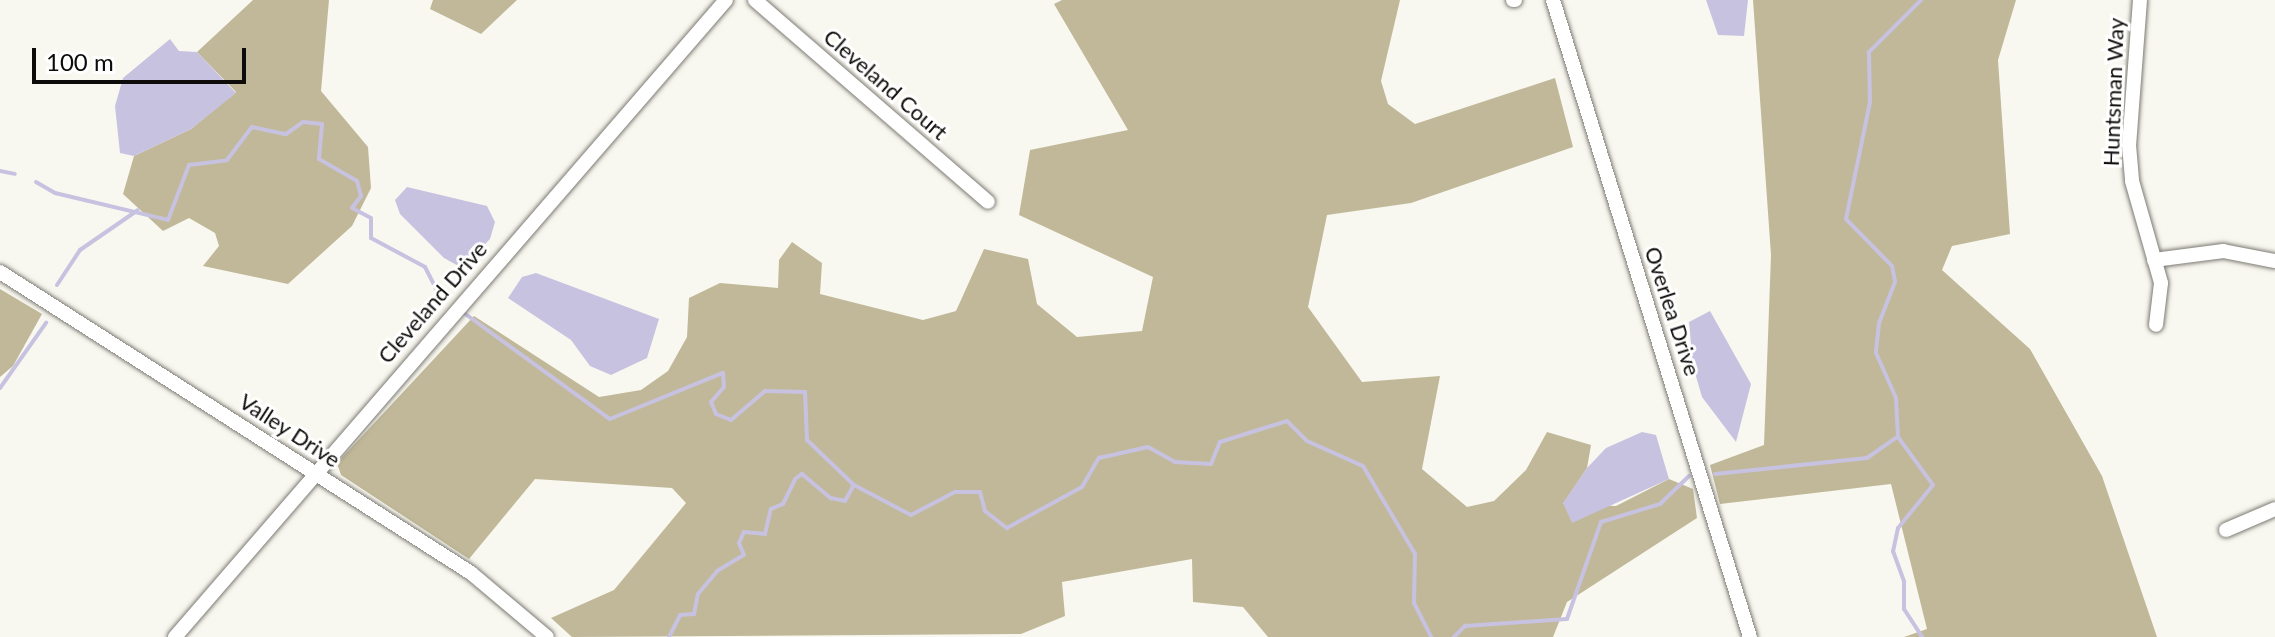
<!DOCTYPE html>
<html>
<head>
<meta charset="utf-8">
<style>
  body { margin:0 }
  #map { position:relative; width:2275px; height:637px; overflow:hidden; background:#f9f8f0; font-family:Lato,sans-serif }
  div>[style] { position:absolute }
  [style*='--x'] { left:calc(var(--x)*1px); top:calc(var(--y)*1px); width:calc(var(--w)*1px); rotate:calc(var(--a)*1deg) }
  .forest>* { inset:0; background:#c0b898 }
  .water>* { inset:0; background:#c8c2e1 }
  .stream>* { height:4px; margin:-2px; padding:0 2px; transform-origin:2px; border-radius:2px; background:#c8c2e1 }
  .roads { filter:drop-shadow(0 0 2px #7c7a74) drop-shadow(0 0 2px #7c7a74) }
  .minor>* { height:14px; margin:-7px; padding:0 7px; transform-origin:7px; border-radius:7px; background:#fff }
  span { translate:-50% -50%; white-space:nowrap; text-align:center; line-height:1.15; -webkit-text-stroke:6px #fff; paint-order:stroke }
  .street-label { font-size:22px; color:#0d0c0a }
  .scale { position:absolute; left:32px; top:48px; width:214px; height:36px; box-sizing:border-box; border:4px solid #0d0c0a; border-top:0; padding-left:10px; font-size:24px; line-height:28px; white-space:nowrap; color:#0d0c0a; -webkit-text-stroke:6px #fff; paint-order:stroke }
</style>
</head>
<body>
<div id="map">
  <div class="forest">
    <div style="clip-path:polygon(253px 0,329px 0,321px 91px,368px 147px,371px 188px,352px 226px,288px 284px,203px 266px,219px 246px,215px 233px,189px 218px,163px 231px,123px 194px,134px 156px,191px 129px,236px 92px,197px 52px)"></div>
    <div style="clip-path:polygon(433px 0,517px 0,481px 34px,430px 9px)"></div>
    <div style="clip-path:polygon(1062px 0,1400px 0,1381px 81px,1388px 104px,1415px 124px,1555px 78px,1573px 147px,1411px 203px,1327px 215px,1308px 307px,1362px 382px,1440px 376px,1422px 469px,1467px 507px,1494px 501px,1526px 470px,1547px 432px,1591px 445px,1587px 468px,1563px 504px,1616px 506px,1669px 479px,1693px 489px,1697px 518px,1567px 602px,1553px 637px,1268px 637px,1243px 607px,1193px 602px,1192px 559px,1062px 582px,1065px 616px,1021px 634px,572px 637px,551px 618px,614px 590px,686px 503px,672px 488px,535px 479px,469px 559px,341px 475px,337px 463px,474px 316px,599px 397px,641px 390px,668px 371px,687px 337px,689px 298px,720px 283px,778px 288px,779px 260px,792px 242px,822px 263px,820px 294px,923px 320px,956px 311px,984px 249px,1028px 259px,1037px 304px,1077px 337px,1142px 331px,1153px 277px,1019px 215px,1030px 150px,1128px 130px,1054px 4px)"></div>
    <div style="clip-path:polygon(1753px 0,2016px 0,1998px 60px,2010px 234px,1952px 246px,1942px 270px,2030px 349px,2102px 476px,2157px 637px,1904px 637px,1927px 629px,1891px 484px,1720px 504px,1710px 465px,1764px 445px,1771px 255px)"></div>
    <div style="clip-path:polygon(0 289px,42px 314px,13px 366px,0 377px)"></div>
  </div>
  <div class="water">
    <div style="clip-path:polygon(1706px 0,1748px 0,1744px 36px,1718px 35px)"></div>
    <div style="clip-path:polygon(170px 39px,179px 51px,197px 52px,236px 93px,191px 129px,134px 156px,120px 153px,115px 106px,123px 78px)"></div>
    <div style="clip-path:polygon(407px 187px,487px 206px,495px 222px,490px 239px,462px 268px,444px 258px,400px 214px,395px 200px)"></div>
    <div style="clip-path:polygon(536px 273px,659px 319px,647px 358px,611px 375px,590px 366px,571px 340px,508px 298px,522px 277px)"></div>
    <div style="clip-path:polygon(1710px 311px,1751px 384px,1736px 442px,1702px 397px,1693px 366px,1689px 322px)"></div>
    <div style="clip-path:polygon(1642px 432px,1656px 435px,1669px 479px,1572px 523px,1563px 503px,1587px 468px,1606px 448px)"></div>
  </div>
  <div class="stream">
    <div style="--x:1921;--y:0;--w:74;--a:135"></div>
    <div style="--x:1869;--y:52;--w:50;--a:88.9"></div>
    <div style="--x:1870;--y:102;--w:119;--a:101.6"></div>
    <div style="--x:1846;--y:219;--w:66;--a:45.6"></div>
    <div style="--x:1892;--y:266;--w:16;--a:79"></div>
    <div style="--x:1895;--y:282;--w:44;--a:111.3"></div>
    <div style="--x:1879;--y:323;--w:30;--a:96"></div>
    <div style="--x:1876;--y:353;--w:49;--a:66"></div>
    <div style="--x:1896;--y:398;--w:39;--a:87"></div>
    <div style="--x:1898;--y:437;--w:59;--a:53.9"></div>
    <div style="--x:1933;--y:485;--w:55;--a:129.1"></div>
    <div style="--x:1898;--y:528;--w:24;--a:102"></div>
    <div style="--x:1893;--y:551;--w:33;--a:70"></div>
    <div style="--x:1904;--y:582;--w:27;--a:90"></div>
    <div style="--x:1904;--y:609;--w:33;--a:57"></div>
    <div style="--x:0;--y:171;--w:15;--a:11"></div>
    <div style="--x:36;--y:182;--w:22;--a:30"></div>
    <div style="--x:55;--y:193;--w:116;--a:13.4"></div>
    <div style="--x:168;--y:220;--w:59;--a:-69.1"></div>
    <div style="--x:189;--y:165;--w:38;--a:-7"></div>
    <div style="--x:227;--y:160;--w:41;--a:-52.9"></div>
    <div style="--x:252;--y:127;--w:35;--a:12"></div>
    <div style="--x:286;--y:134;--w:21;--a:-35"></div>
    <div style="--x:303;--y:122;--w:19;--a:6"></div>
    <div style="--x:322;--y:124;--w:35;--a:95"></div>
    <div style="--x:319;--y:159;--w:44;--a:30.1"></div>
    <div style="--x:357;--y:181;--w:16;--a:75"></div>
    <div style="--x:361;--y:196;--w:15;--a:127"></div>
    <div style="--x:352;--y:208;--w:21;--a:28"></div>
    <div style="--x:371;--y:218;--w:20;--a:90"></div>
    <div style="--x:371;--y:238;--w:61;--a:28.2"></div>
    <div style="--x:425;--y:267;--w:30;--a:63"></div>
    <div style="--x:57;--y:285;--w:42;--a:-56.7"></div>
    <div style="--x:80;--y:250;--w:70;--a:-34.6"></div>
    <div style="--x:464;--y:313;--w:180;--a:36"></div>
    <div style="--x:610;--y:419;--w:122;--a:-22.2"></div>
    <div style="--x:723;--y:373;--w:14;--a:86"></div>
    <div style="--x:724;--y:387;--w:20;--a:131"></div>
    <div style="--x:711;--y:402;--w:13;--a:67"></div>
    <div style="--x:716;--y:414;--w:16;--a:22"></div>
    <div style="--x:731;--y:420;--w:45;--a:-40.5"></div>
    <div style="--x:765;--y:391;--w:40;--a:1.4"></div>
    <div style="--x:805;--y:392;--w:48;--a:87.6"></div>
    <div style="--x:807;--y:440;--w:65;--a:43.8"></div>
    <div style="--x:854;--y:485;--w:64;--a:27.8"></div>
    <div style="--x:911;--y:515;--w:50;--a:-27.6"></div>
    <div style="--x:955;--y:492;--w:25;--a:0"></div>
    <div style="--x:980;--y:492;--w:20;--a:75"></div>
    <div style="--x:985;--y:511;--w:28;--a:38"></div>
    <div style="--x:1007;--y:528;--w:85;--a:-28.7"></div>
    <div style="--x:1082;--y:487;--w:34;--a:-60"></div>
    <div style="--x:1099;--y:458;--w:50;--a:-12.7"></div>
    <div style="--x:1148;--y:447;--w:31;--a:29"></div>
    <div style="--x:1175;--y:462;--w:36;--a:3"></div>
    <div style="--x:1211;--y:464;--w:24;--a:-68"></div>
    <div style="--x:1220;--y:442;--w:70;--a:-17.4"></div>
    <div style="--x:1287;--y:421;--w:28;--a:45"></div>
    <div style="--x:1307;--y:441;--w:61;--a:24.1"></div>
    <div style="--x:1363;--y:466;--w:102;--a:59.4"></div>
    <div style="--x:1415;--y:554;--w:49;--a:91.2"></div>
    <div style="--x:1414;--y:603;--w:38;--a:63"></div>
    <div style="--x:0;--y:388;--w:80;--a:-54.7"></div>
    <div style="--x:1715;--y:474;--w:153;--a:-6"></div>
    <div style="--x:1867;--y:458;--w:37;--a:-35"></div>
    <div style="--x:669;--y:637;--w:25;--a:-63"></div>
    <div style="--x:680;--y:615;--w:14;--a:-4"></div>
    <div style="--x:694;--y:614;--w:20;--a:-79"></div>
    <div style="--x:698;--y:594;--w:30;--a:-50"></div>
    <div style="--x:717;--y:571;--w:31;--a:-31"></div>
    <div style="--x:744;--y:555;--w:13;--a:-113"></div>
    <div style="--x:739;--y:543;--w:12;--a:-66"></div>
    <div style="--x:744;--y:532;--w:21;--a:5"></div>
    <div style="--x:765;--y:534;--w:26;--a:-77"></div>
    <div style="--x:771;--y:509;--w:13;--a:-23"></div>
    <div style="--x:783;--y:504;--w:28;--a:-64"></div>
    <div style="--x:795;--y:479;--w:9;--a:-36"></div>
    <div style="--x:802;--y:474;--w:38;--a:40"></div>
    <div style="--x:831;--y:498;--w:14;--a:12"></div>
    <div style="--x:845;--y:501;--w:18;--a:-61"></div>
    <div style="--x:1454;--y:637;--w:16;--a:-45"></div>
    <div style="--x:1465;--y:626;--w:102;--a:-3.9"></div>
    <div style="--x:1567;--y:619;--w:103;--a:-70.7"></div>
    <div style="--x:1601;--y:522;--w:62;--a:-17"></div>
    <div style="--x:1660;--y:504;--w:40;--a:-44"></div>
  </div>
  <div class="roads">
    <div class="minor">
      <div style="--x:755;--y:0;--w:308;--a:40.9"></div>
      <div style="--x:1513;--y:0;--w:2;--a:0"></div>
      <div style="--x:1553;--y:0;--w:667;--a:72.82"></div>
      <div style="--x:2140;--y:0;--w:145;--a:94.3"></div>
      <div style="--x:2129;--y:145;--w:36;--a:85"></div>
      <div style="--x:2132;--y:181;--w:106;--a:74.1"></div>
      <div style="--x:2161;--y:283;--w:42;--a:96.8"></div>
      <div style="--x:2154;--y:260;--w:70;--a:-7.4"></div>
      <div style="--x:2223;--y:251;--w:53;--a:10.9"></div>
      <div style="--x:0;--y:272;--w:559;--a:32.58"></div>
      <div style="--x:471;--y:573;--w:99;--a:40.1"></div>
      <div style="--x:2226;--y:530;--w:53;--a:-23.2"></div>
      <div style="--x:175;--y:637;--w:842;--a:-49.14"></div>
    </div>
  </div>
  <div class="street-label">
    <span style="left:886px;top:84px;rotate:41deg">Cleveland Court</span>
    <span style="left:2113px;top:92px;rotate:-88deg">Huntsman Way</span>
    <span style="left:432px;top:302px;rotate:-49deg">Cleveland Drive</span>
    <span style="left:1673px;top:311px;rotate:72deg">Overlea Drive</span>
    <span style="left:290px;top:430px;rotate:33deg">Valley Drive</span>
  </div>
  <div class="scale">100 m</div>
</div>
</body>
</html>
